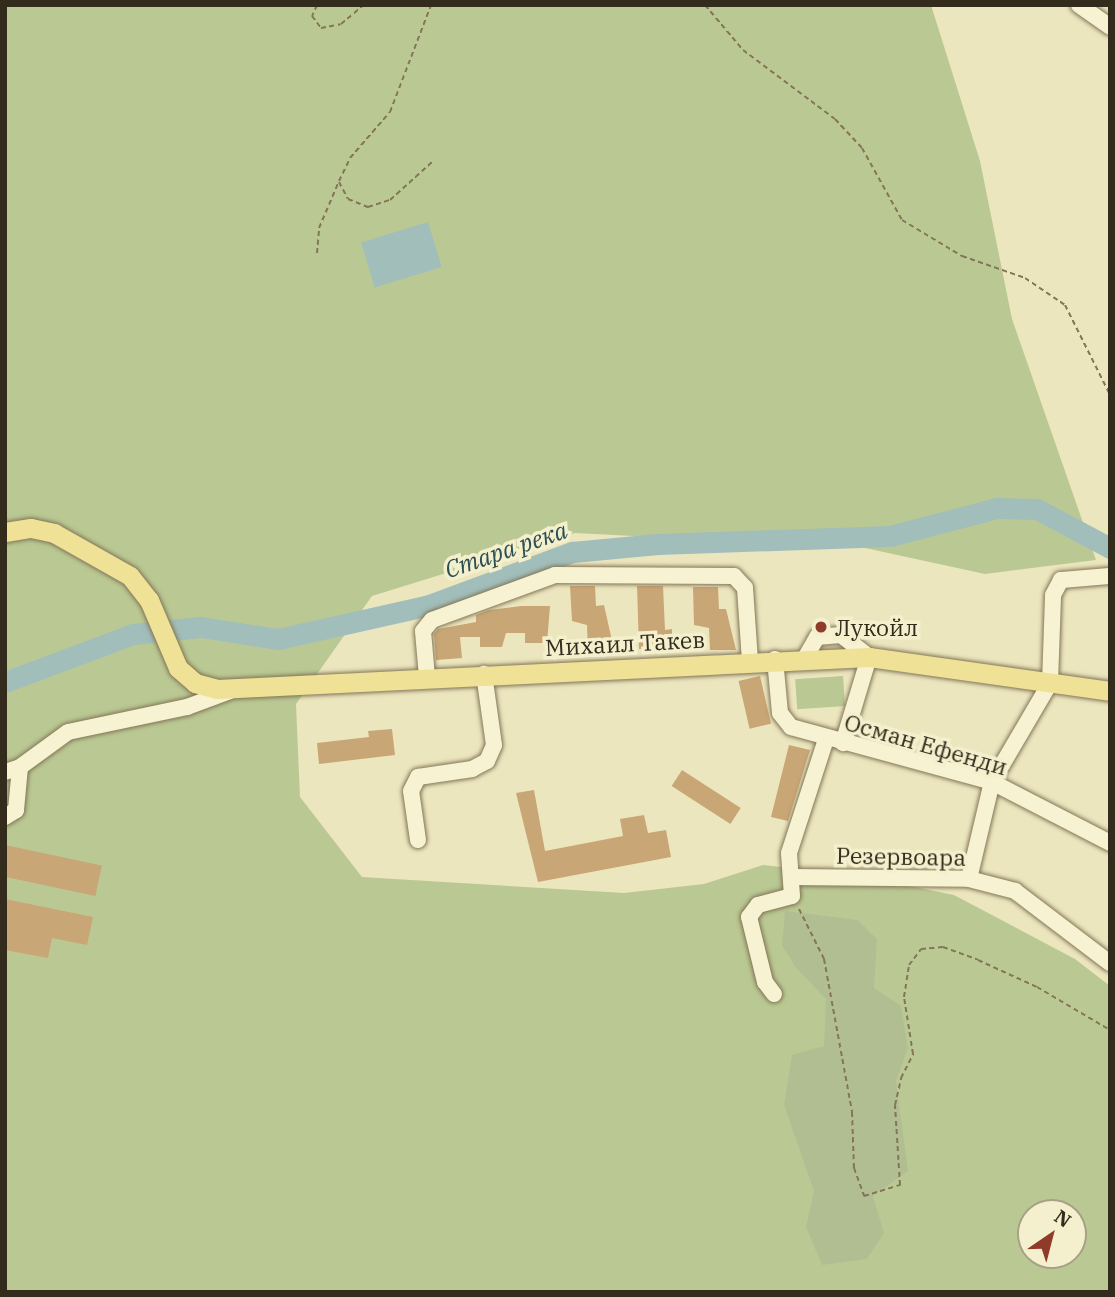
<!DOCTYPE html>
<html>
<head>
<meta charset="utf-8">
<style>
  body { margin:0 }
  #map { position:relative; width:1115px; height:1297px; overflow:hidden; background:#ece6be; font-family:"IBM Plex Serif",serif }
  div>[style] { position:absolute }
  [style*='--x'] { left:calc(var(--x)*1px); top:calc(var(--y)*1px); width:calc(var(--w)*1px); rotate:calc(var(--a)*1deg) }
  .green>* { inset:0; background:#bac993; transform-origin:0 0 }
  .cemetery>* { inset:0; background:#b1be92 }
  .water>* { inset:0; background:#a1beba; transform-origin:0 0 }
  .river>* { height:21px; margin:-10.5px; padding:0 10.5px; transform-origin:10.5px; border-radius:10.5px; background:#a1beba }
  .building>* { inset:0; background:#c9a675; transform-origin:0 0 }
  .path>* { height:2px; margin-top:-1px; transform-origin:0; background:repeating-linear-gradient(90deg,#837658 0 5px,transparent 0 8.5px) }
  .roads { filter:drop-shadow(0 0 2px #837658) drop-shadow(0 0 2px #837658) }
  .minor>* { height:16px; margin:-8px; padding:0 8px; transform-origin:8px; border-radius:8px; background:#f7f2d1 }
  .major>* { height:19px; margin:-9.5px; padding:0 9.5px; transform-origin:9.5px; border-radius:9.5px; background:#efe296 }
  .dots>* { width:19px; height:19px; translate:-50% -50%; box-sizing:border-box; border:4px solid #f4efcd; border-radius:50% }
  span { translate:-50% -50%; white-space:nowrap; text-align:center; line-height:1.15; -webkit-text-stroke:7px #f4efcd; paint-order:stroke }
  .poi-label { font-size:23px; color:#332b1c }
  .left { translate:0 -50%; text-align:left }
  .street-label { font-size:23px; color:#332b1c }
  .water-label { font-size:24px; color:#2b4f53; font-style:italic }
  .frame { position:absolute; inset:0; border:7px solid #332b1c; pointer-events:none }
  .north { position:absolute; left:1017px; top:1199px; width:70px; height:70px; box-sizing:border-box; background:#f4efcd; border:2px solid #a7a186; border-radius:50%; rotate:35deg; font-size:19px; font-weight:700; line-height:28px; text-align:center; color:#332b1c }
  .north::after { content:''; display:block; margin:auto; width:24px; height:32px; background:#903a2a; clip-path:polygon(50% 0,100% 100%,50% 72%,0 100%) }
</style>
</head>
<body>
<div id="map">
  <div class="green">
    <div style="clip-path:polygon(evenodd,5px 5px,931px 5px,980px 161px,1012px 319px,1096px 560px,985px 574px,865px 548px,575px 533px,372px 596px,296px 704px,300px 797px,362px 877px,624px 893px,704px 884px,763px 865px,855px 875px,954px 895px,1075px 959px,1110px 986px,1110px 1292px,5px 1292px,5px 5px,1031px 1213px,1073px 1213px,1073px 1255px,1031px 1255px,1031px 1213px)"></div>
    <div style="left:843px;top:676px;width:30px;height:48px;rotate:86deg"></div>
  </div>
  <div class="cemetery">
    <div style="clip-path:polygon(785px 911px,858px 920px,877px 939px,874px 988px,901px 1006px,908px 1048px,896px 1081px,908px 1171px,873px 1196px,884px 1233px,867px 1259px,822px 1265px,806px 1227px,814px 1191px,784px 1105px,792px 1055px,824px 1046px,826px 999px,796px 968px,782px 945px)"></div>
  </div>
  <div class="water">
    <div style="left:428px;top:222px;width:47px;height:70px;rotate:73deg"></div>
  </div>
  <div class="river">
    <div style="--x:5;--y:682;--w:137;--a:-20.6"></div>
    <div style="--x:133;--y:634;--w:68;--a:-5.9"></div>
    <div style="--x:201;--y:627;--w:78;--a:8.9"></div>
    <div style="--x:278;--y:639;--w:152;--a:-12.6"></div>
    <div style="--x:426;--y:606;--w:156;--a:-20.3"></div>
    <div style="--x:572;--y:552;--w:86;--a:-5.3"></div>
    <div style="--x:658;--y:544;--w:232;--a:-2"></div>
    <div style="--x:890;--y:536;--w:111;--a:-14.7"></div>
    <div style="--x:997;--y:508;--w:40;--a:1.4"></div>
    <div style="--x:1037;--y:509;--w:83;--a:28.1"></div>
  </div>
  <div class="building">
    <div style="clip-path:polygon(570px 586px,595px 586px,596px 606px,604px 605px,615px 654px,588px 655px,587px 625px,572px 621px)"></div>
    <div style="clip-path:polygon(637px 586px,663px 586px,665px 630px,672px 629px,672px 648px,639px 649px)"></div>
    <div style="clip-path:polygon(693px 587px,718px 587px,719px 609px,726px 609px,736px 650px,710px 650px,709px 628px,694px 625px)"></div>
    <div style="clip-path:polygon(521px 606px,550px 606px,547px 643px,525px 643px,525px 633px,506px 633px,502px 647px,480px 647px,480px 637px,460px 637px,462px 658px,436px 660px,434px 634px,438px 629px,476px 622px,476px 615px,489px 610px)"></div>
    <div style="left:760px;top:676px;width:49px;height:22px;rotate:77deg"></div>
    <div style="clip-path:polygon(392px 729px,395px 755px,319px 764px,317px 743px,369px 737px,368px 731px)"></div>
    <div style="clip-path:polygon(789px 745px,810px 750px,788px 821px,771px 817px)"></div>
    <div style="left:682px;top:770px;width:70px;height:19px;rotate:33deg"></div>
    <div style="clip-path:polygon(534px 790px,545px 851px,623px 836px,620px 819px,644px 815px,648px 833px,666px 830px,671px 857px,538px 882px,516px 793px)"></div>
    <div style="left:5px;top:845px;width:99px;height:31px;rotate:12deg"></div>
    <div style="clip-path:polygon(5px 899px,93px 917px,87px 945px,52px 938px,48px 958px,5px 950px)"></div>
  </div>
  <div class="path">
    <div style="--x:317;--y:5;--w:12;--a:114"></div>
    <div style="--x:312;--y:16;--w:15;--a:53"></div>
    <div style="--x:321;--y:28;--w:20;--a:-11"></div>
    <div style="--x:341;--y:24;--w:30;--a:-40"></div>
    <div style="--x:705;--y:5;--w:59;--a:49.8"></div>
    <div style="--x:743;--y:50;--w:115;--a:36.9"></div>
    <div style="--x:835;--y:119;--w:40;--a:47"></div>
    <div style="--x:862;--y:148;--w:82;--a:60.9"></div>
    <div style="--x:902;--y:220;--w:70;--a:31"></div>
    <div style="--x:962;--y:256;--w:67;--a:19.2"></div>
    <div style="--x:1025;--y:278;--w:48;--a:34"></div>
    <div style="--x:1065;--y:305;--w:101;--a:63.4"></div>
    <div style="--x:339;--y:182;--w:19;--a:62"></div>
    <div style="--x:348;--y:199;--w:22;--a:22"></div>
    <div style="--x:368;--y:207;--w:23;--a:-18"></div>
    <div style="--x:390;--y:200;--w:57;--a:-42.1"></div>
    <div style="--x:317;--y:253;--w:25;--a:-85"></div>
    <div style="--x:319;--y:228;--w:51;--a:-66.9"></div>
    <div style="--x:339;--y:181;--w:25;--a:-64"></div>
    <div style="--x:350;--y:158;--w:61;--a:-49"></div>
    <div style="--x:390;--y:112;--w:115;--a:-69"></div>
    <div style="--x:799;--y:909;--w:56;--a:63.4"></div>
    <div style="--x:824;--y:959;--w:156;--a:79.6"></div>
    <div style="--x:852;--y:1112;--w:56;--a:88"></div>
    <div style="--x:854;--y:1168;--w:30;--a:70"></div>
    <div style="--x:864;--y:1196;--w:38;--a:-17"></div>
    <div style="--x:900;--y:1185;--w:80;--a:-93.6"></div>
    <div style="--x:895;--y:1105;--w:28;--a:-77"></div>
    <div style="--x:901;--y:1078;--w:27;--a:-63"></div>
    <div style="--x:913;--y:1054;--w:58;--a:-99"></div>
    <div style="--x:904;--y:997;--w:32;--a:-81"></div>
    <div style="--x:909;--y:965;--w:20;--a:-53"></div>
    <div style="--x:921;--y:949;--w:22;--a:-5"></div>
    <div style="--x:943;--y:947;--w:37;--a:20"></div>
    <div style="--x:978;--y:960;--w:65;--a:24.6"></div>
    <div style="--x:1037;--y:987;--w:85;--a:30.5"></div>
  </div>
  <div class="roads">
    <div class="minor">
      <div style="--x:1079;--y:5;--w:38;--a:35"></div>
      <div style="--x:805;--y:658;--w:24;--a:-60"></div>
      <div style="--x:817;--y:637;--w:24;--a:-5"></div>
      <div style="--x:841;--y:635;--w:36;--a:38"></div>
      <div style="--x:869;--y:657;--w:90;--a:106.8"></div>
      <div style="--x:775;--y:659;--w:54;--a:84.7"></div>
      <div style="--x:780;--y:713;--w:18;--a:52"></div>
      <div style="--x:791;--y:727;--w:208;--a:15.3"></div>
      <div style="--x:992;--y:782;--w:133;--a:27.3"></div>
      <div style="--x:427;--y:677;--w:46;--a:-95"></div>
      <div style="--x:423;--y:631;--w:14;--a:-51"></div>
      <div style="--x:432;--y:620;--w:131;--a:-20.1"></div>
      <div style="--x:555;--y:575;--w:179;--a:0.3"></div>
      <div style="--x:734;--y:576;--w:16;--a:47"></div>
      <div style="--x:745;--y:588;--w:73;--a:86.1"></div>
      <div style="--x:5;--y:772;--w:16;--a:-18"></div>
      <div style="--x:20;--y:767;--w:59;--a:-36.1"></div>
      <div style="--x:68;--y:732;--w:122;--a:-11.9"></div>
      <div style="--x:187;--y:707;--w:46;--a:-20.4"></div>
      <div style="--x:5;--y:817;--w:13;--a:-32"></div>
      <div style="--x:16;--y:810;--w:43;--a:-84.7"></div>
      <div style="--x:418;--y:840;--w:49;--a:-98.1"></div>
      <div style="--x:411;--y:791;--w:16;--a:-63"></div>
      <div style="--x:418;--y:777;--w:55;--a:-8.4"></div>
      <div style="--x:472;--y:769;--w:17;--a:-28"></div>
      <div style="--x:487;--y:761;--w:17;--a:-66"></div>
      <div style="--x:494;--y:745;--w:72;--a:-98"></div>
      <div style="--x:791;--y:877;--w:178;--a:0.6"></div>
      <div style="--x:969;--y:879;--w:48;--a:14.6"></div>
      <div style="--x:1015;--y:891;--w:119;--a:37.2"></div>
      <div style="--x:969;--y:879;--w:100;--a:-76.7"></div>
      <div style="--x:992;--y:782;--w:115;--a:-59.6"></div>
      <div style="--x:1050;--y:683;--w:88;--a:-88"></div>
      <div style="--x:1053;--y:595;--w:17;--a:-62"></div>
      <div style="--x:1061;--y:580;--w:49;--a:-4.7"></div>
      <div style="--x:774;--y:994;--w:15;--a:-127"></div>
      <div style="--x:765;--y:982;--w:67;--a:-103.8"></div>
      <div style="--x:749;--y:917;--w:15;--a:-53"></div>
      <div style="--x:758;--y:905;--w:35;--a:-15"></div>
      <div style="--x:792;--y:896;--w:43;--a:-94"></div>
      <div style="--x:789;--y:853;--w:120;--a:-72"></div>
    </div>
    <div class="major">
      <div style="--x:5;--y:532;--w:26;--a:-9"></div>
      <div style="--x:31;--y:528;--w:24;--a:12"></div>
      <div style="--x:54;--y:533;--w:87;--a:29.5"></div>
      <div style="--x:130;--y:576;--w:31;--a:52"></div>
      <div style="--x:149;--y:600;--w:74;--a:66.9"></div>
      <div style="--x:178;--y:668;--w:23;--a:41"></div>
      <div style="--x:195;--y:683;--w:23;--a:15"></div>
      <div style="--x:217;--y:689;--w:653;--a:-2.81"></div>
      <div style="--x:869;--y:657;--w:243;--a:8"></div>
    </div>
  </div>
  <div class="dots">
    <div style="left:821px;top:627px;background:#903a2a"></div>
  </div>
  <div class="poi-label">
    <span class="left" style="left:835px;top:627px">Лукойл</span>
  </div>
  <div class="street-label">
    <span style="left:625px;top:643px;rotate:-3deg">Михаил Такев</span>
    <span style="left:926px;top:744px;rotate:16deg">Осман Ефенди</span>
    <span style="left:901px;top:856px;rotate:1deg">Резервоара</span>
  </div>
  <div class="water-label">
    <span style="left:506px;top:550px;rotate:-19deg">Стара река</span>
  </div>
  <div class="frame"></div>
  <div class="north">N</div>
</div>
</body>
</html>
